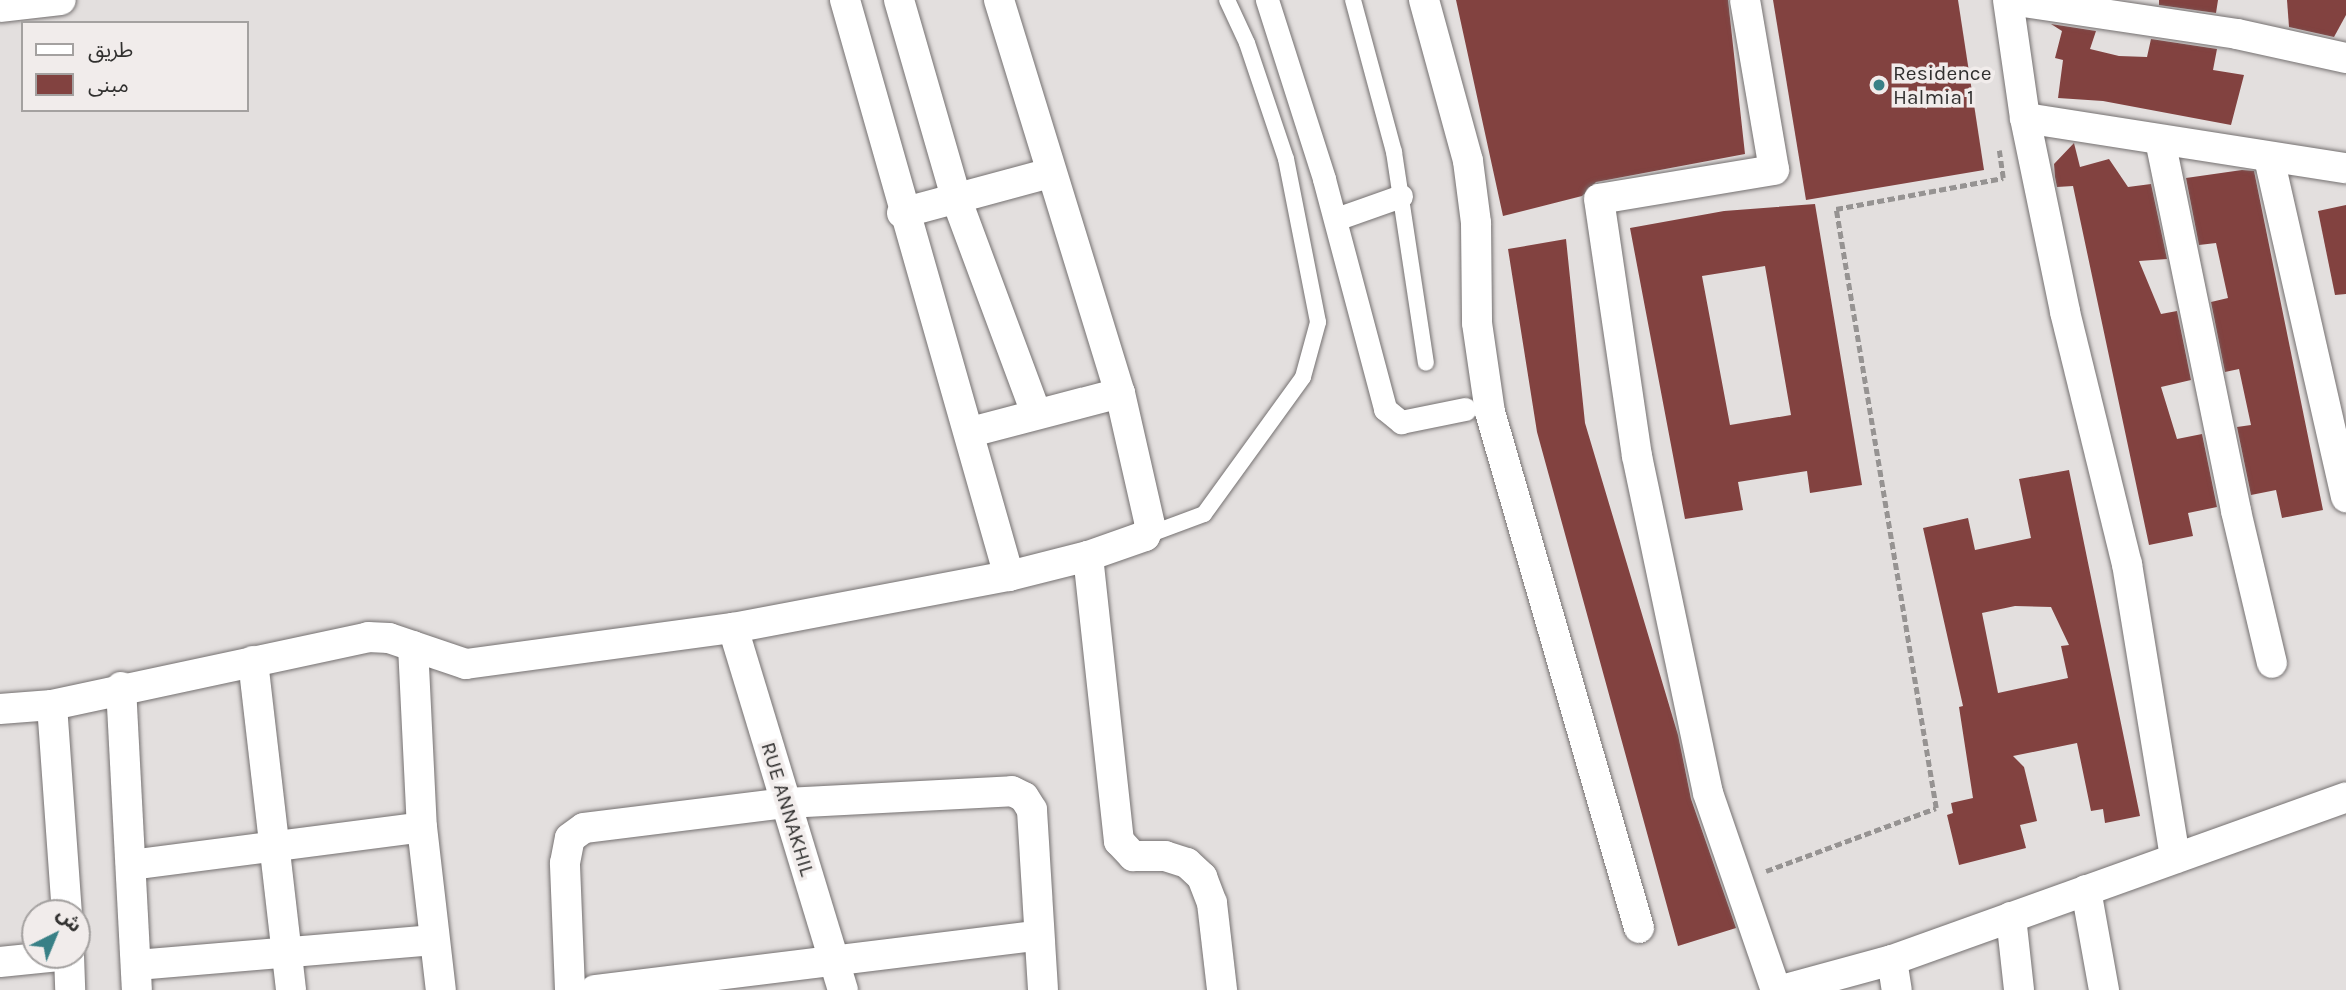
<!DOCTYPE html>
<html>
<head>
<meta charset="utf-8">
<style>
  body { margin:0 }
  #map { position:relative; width:2346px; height:990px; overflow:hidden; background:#e3dfde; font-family:Karla,"Noto Sans Arabic",sans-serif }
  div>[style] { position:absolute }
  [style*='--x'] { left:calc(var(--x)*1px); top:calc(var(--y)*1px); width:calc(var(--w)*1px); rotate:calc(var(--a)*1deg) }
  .building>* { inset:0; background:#824240 }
  .path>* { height:4.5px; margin-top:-2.25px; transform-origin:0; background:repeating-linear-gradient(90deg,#969392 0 7px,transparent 0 10.5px) }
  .roads { filter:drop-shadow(0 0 2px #757171) drop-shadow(0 0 2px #757171) }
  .service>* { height:16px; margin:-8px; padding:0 8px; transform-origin:8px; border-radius:8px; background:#fff }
  .pedestrian>* { height:23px; margin:-11.5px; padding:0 11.5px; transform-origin:11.5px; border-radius:11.5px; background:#fff }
  .minor>* { height:30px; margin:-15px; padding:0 15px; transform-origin:15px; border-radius:15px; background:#fff }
  .dots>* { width:19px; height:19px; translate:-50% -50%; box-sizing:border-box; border:4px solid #f1eceb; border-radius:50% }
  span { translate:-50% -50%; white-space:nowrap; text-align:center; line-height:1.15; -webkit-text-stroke:7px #f1eceb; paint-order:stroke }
  .poi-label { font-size:21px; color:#31302f }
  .left { translate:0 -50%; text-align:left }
  .street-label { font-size:21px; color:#31302f }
  .legend { position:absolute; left:21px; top:21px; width:228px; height:91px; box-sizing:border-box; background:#f1eceb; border:2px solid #a4a1a0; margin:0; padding:9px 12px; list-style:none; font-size:21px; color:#31302f }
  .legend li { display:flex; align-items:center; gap:14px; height:35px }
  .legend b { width:35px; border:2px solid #a4a1a0 }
  .north { position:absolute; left:21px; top:899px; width:70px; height:70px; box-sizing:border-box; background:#f1eceb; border:2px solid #a4a1a0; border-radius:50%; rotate:43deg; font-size:19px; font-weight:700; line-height:28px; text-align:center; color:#31302f }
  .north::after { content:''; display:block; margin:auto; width:24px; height:32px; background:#388086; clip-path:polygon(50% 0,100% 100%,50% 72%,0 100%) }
</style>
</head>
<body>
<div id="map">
  <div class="building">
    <div style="clip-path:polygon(1456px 0,1728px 0,1745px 154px,1596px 182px,1582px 196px,1503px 216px)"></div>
    <div style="clip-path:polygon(1773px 0,1958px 0,1984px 170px,1806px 200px)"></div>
    <div style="clip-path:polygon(2159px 0,2218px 0,2216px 13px,2159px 5px)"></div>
    <div style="clip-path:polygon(2287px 0,2346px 0,2346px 15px,2334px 37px,2289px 27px)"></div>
    <div style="clip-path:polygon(2051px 24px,2096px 31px,2090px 49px,2119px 56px,2147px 57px,2151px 39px,2217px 49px,2213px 70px,2244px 75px,2231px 125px,2103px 101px,2058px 98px,2063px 60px,2055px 58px,2062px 31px)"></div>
    <div style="clip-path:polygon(2074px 143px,2080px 167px,2109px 159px,2128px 187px,2151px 184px,2167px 259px,2139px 261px,2161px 314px,2177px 311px,2191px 380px,2161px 387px,2177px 439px,2202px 434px,2217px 507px,2188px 513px,2193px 536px,2149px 545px,2073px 186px,2057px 187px,2055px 177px,2054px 164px)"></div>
    <div style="clip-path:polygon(2242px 170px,2254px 171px,2323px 510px,2282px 518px,2276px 490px,2251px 495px,2237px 427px,2251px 425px,2239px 369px,2225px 372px,2211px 302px,2228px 298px,2216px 243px,2199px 245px,2186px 178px)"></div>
    <div style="clip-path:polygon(evenodd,1815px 204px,1862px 485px,1810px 493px,1807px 471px,1738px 482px,1743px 510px,1685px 519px,1630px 228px,1724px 211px,1815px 204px,1765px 266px,1791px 415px,1730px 425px,1702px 276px,1765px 266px)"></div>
    <div style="clip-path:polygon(2346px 205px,2346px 294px,2335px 295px,2318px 211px)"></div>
    <div style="clip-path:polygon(1566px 239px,1585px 423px,1678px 735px,1691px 799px,1736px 928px,1678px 946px,1537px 432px,1508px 249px)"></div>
    <div style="clip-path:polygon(evenodd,2069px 470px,2140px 816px,2105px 823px,2103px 809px,2091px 811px,2077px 743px,2013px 756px,2024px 767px,2037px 821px,2020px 825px,2026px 848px,1959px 865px,1947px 815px,1953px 813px,1951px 803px,1973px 798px,1959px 707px,1963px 706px,1923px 528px,1968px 518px,1975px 550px,2031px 538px,2019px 479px,2069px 470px,2015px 606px,2051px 607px,2069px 645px,2061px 646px,2068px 678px,1998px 693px,1982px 613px,2015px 606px)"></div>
  </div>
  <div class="path">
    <div style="--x:1766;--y:871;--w:181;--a:-20.3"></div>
    <div style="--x:1936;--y:808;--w:607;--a:-99.48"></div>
    <div style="--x:1836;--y:209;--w:170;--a:-10.5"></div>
    <div style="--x:2003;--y:178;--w:28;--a:-98"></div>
  </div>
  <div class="roads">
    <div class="service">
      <div style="--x:1353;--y:0;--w:157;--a:74.9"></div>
      <div style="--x:1394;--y:152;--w:213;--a:81.4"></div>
      <div style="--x:1145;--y:536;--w:63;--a:-20.4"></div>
      <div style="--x:1204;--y:514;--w:169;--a:-54.1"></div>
      <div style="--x:1303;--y:377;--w:57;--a:-74.7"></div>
      <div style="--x:1318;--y:322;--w:166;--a:-101.1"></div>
      <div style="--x:1286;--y:159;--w:122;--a:-108.6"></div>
      <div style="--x:1247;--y:43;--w:47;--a:-114.9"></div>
    </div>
    <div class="pedestrian">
      <div style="--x:1267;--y:0;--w:188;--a:72.3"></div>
      <div style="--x:1324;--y:179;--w:238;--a:75.1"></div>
      <div style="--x:1385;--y:409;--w:21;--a:39"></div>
      <div style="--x:1401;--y:422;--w:65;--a:-11.5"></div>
      <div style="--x:1336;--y:219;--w:69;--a:-19.5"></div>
    </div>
    <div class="minor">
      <div style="--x:845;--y:0;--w:599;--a:74.11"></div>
      <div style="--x:899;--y:0;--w:206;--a:73.9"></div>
      <div style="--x:956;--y:198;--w:229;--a:69.6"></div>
      <div style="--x:999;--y:0;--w:411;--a:72.9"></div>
      <div style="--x:1120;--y:393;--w:135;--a:77.2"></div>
      <div style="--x:1150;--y:525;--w:12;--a:114"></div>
      <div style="--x:1145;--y:536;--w:60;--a:160.7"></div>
      <div style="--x:1424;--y:0;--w:167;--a:74.7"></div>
      <div style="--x:1468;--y:161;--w:63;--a:82.6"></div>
      <div style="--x:1476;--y:223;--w:100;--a:89.4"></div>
      <div style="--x:1477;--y:323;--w:90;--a:81.7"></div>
      <div style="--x:1490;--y:412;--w:537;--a:73.89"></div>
      <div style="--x:1745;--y:0;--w:172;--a:80.3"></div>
      <div style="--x:1774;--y:170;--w:177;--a:170.6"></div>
      <div style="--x:1599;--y:199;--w:260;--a:81.6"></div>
      <div style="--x:1637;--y:456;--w:344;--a:78.1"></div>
      <div style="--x:1708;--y:793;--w:208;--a:71"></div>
      <div style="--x:2008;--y:0;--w:119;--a:81.8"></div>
      <div style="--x:2025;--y:118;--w:198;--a:78.3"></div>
      <div style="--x:2065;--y:312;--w:260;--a:76.2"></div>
      <div style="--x:2127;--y:564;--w:298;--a:80.7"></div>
      <div style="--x:2010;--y:0;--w:230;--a:8.5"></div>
      <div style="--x:2237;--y:34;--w:112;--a:12.4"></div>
      <div style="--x:0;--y:7;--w:61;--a:-6.5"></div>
      <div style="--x:2025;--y:118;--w:325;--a:8.9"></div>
      <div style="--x:2160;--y:140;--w:379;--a:78.4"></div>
      <div style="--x:2236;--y:511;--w:156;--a:76.7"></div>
      <div style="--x:2269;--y:158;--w:348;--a:77.2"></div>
      <div style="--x:902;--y:213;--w:153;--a:-15.1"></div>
      <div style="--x:971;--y:432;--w:154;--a:-14.7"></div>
      <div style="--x:733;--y:628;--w:378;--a:73.1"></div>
      <div style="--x:413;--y:646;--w:181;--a:87.2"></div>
      <div style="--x:422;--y:827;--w:164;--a:83.4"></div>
      <div style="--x:253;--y:661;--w:331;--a:83.4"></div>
      <div style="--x:121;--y:687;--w:303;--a:87"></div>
      <div style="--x:52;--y:705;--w:209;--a:85.9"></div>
      <div style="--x:0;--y:709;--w:52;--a:-4.4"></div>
      <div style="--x:52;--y:705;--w:323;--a:-12.1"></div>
      <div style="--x:368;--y:637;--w:21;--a:3"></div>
      <div style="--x:389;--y:638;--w:81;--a:18.7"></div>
      <div style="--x:466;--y:664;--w:269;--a:-7.7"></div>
      <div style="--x:733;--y:628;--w:281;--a:-10.7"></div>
      <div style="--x:1009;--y:576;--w:81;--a:-14.2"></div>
      <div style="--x:1088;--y:556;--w:287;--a:83.8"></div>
      <div style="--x:1119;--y:841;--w:21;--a:47"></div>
      <div style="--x:1133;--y:856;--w:32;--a:0"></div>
      <div style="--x:1165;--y:856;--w:23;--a:18"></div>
      <div style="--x:1187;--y:863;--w:21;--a:43"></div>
      <div style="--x:1202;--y:877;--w:28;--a:69"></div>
      <div style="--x:1212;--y:903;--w:88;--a:83.4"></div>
      <div style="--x:131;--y:865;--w:293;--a:-7.4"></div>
      <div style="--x:2086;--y:890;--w:102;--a:79.8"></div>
      <div style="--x:2011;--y:917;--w:73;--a:83.7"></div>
      <div style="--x:1892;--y:960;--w:30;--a:81"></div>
      <div style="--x:0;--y:962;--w:69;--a:-5.8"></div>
      <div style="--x:69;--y:955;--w:35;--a:88"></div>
      <div style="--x:137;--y:965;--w:298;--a:-4.8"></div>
      <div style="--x:570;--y:990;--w:127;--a:-92.3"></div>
      <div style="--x:565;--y:863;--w:25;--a:-79"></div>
      <div style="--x:570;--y:838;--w:17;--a:-36"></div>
      <div style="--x:584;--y:828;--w:204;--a:-7.1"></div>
      <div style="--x:786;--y:803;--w:226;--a:-3"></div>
      <div style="--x:1012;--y:791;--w:13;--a:27"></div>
      <div style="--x:1024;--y:797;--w:15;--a:58"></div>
      <div style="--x:1032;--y:810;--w:180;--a:86.5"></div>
      <div style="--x:595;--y:990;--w:445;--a:-7"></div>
      <div style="--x:1782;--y:990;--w:114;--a:-15.3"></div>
      <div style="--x:1892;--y:960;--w:482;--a:-19.7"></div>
    </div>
  </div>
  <div class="dots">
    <div style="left:1879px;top:85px;background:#388086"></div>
  </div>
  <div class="poi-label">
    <span class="left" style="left:1893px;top:85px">Residence<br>Halmia 1</span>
  </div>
  <div class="street-label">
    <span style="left:788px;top:809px;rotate:73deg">RUE ANNAKHIL</span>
  </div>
  <ul class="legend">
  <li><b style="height:9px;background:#fff"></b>طريق</li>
  <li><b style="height:19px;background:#824240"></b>مبنى</li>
  </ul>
  <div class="north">ش</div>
</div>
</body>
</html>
